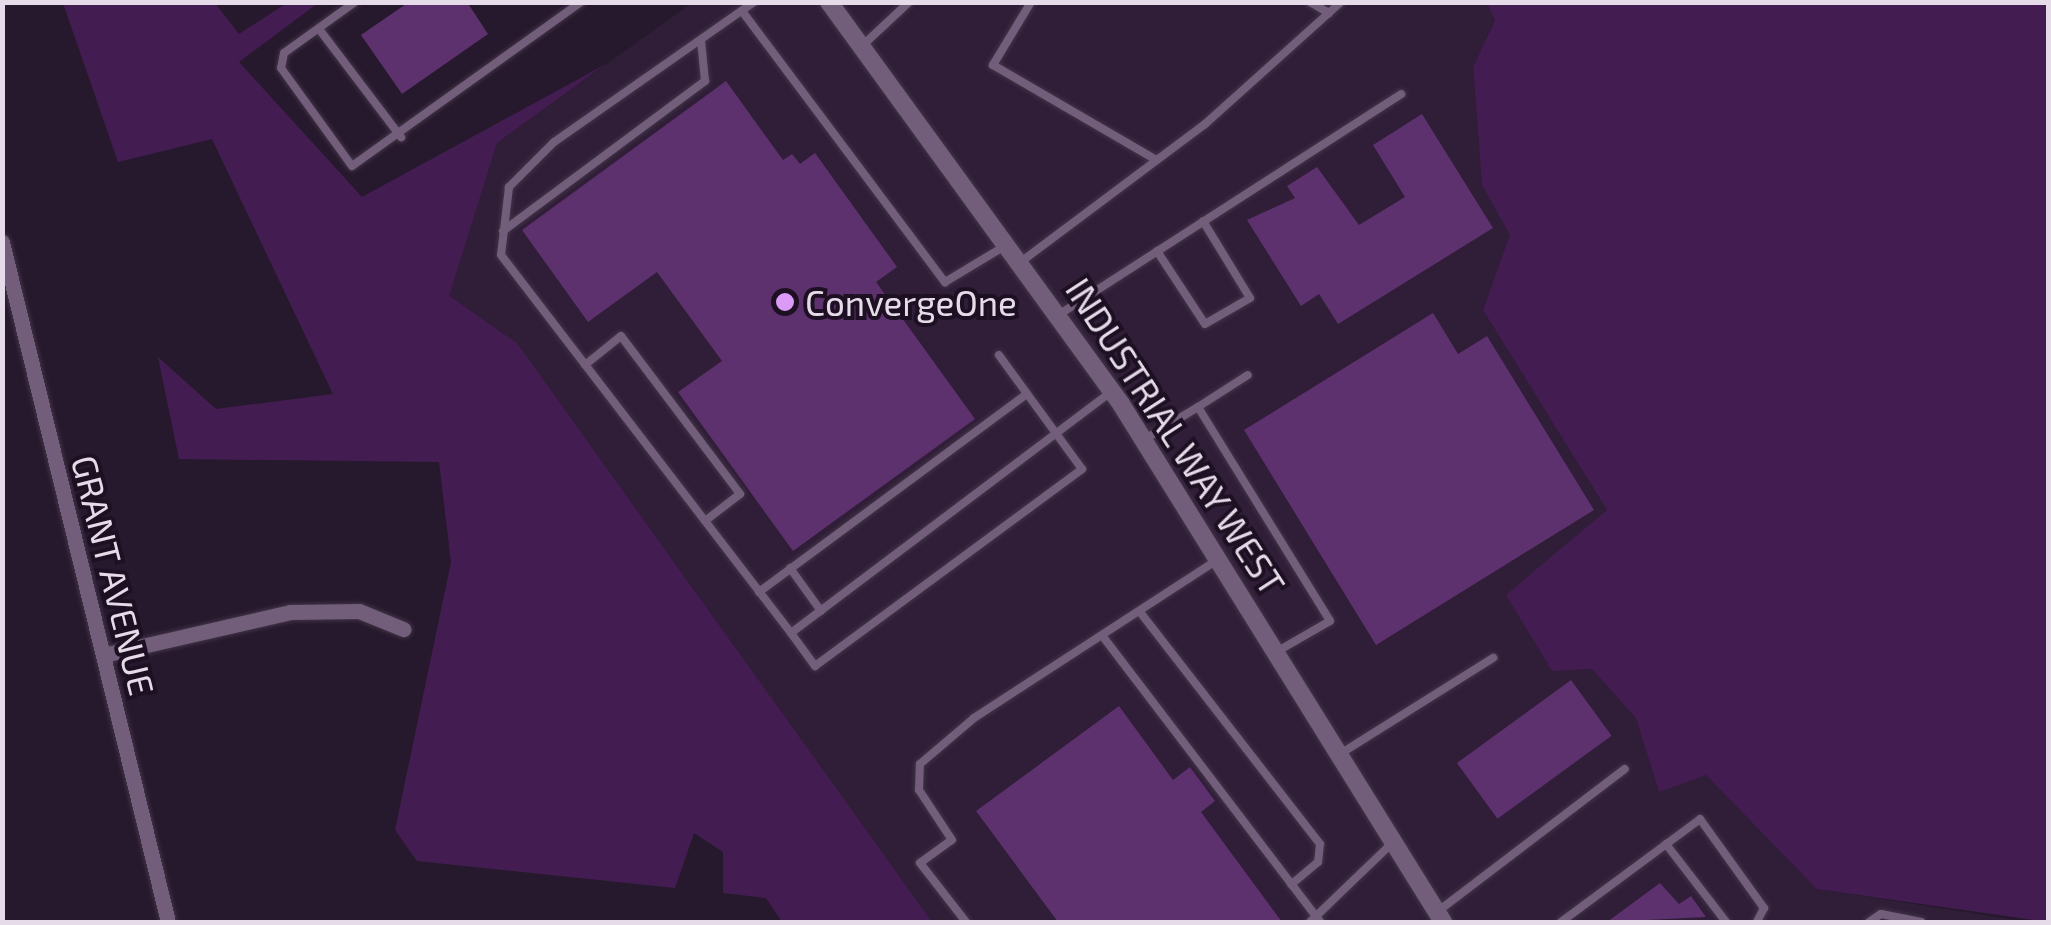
<!DOCTYPE html>
<html>
<head>
<meta charset="utf-8">
<style>
  body { margin:0 }
  #map { position:relative; width:2051px; height:925px; overflow:hidden; background:#27192d; font-family:"Exo 2",sans-serif }
  div>[style] { position:absolute }
  [style*='--x'] { left:calc(var(--x)*1px); top:calc(var(--y)*1px); width:calc(var(--w)*1px); rotate:calc(var(--a)*1deg) }
  .built>* { inset:0; background:#301e38 }
  .green>* { inset:0; background:#431d51 }
  .building>* { inset:0; background:#5d306e; transform-origin:0 0 }
  .roads { filter:drop-shadow(0 0 2px #423447) drop-shadow(0 0 2px #423447) }
  .service>* { height:8px; margin:-4px; padding:0 4px; transform-origin:4px; border-radius:4px; background:#725e7b }
  .minor>* { height:15px; margin:-7.5px; padding:0 7.5px; transform-origin:7.5px; border-radius:7.5px; background:#725e7b }
  .tertiary>* { height:18px; margin:-9px; padding:0 9px; transform-origin:9px; border-radius:9px; background:#725e7b }
  .dots>* { width:28px; height:28px; translate:-50% -50%; box-sizing:border-box; border:5px solid #1e1023; border-radius:50% }
  span { translate:-50% -50%; white-space:nowrap; text-align:center; line-height:1.15; -webkit-text-stroke:8px #1e1023; paint-order:stroke }
  .poi-label { font-size:35px; color:#e5dbe9 }
  .left { translate:0 -50%; text-align:left }
  .street-label { font-size:35px; color:#e5dbe9 }
  .frame { position:absolute; inset:0; border:5px solid #e5dbe9; pointer-events:none }
</style>
</head>
<body>
<div id="map">
  <div class="built">
    <div style="clip-path:polygon(692px 3px,1487px 3px,1495px 19px,1473px 67px,1482px 185px,1511px 234px,1483px 310px,1607px 510px,1507px 596px,1552px 671px,1592px 669px,1636px 718px,1659px 792px,1706px 775px,1818px 889px,2028px 922px,932px 922px,517px 343px,448px 297px,497px 143px)"></div>
  </div>
  <div class="green">
    <div style="clip-path:polygon(63px 3px,215px 3px,239px 34px,287px 3px,318px 3px,239px 62px,362px 197px,606px 64px,497px 143px,449px 296px,517px 343px,932px 922px,782px 922px,766px 898px,723px 893px,723px 852px,694px 833px,675px 888px,417px 861px,395px 830px,451px 562px,439px 462px,179px 459px,158px 357px,216px 409px,333px 394px,212px 139px,118px 162px)"></div>
    <div style="clip-path:polygon(1487px 3px,2048px 3px,2048px 922px,1817px 889px,1706px 775px,1659px 792px,1636px 718px,1592px 669px,1552px 671px,1506px 595px,1607px 510px,1483px 310px,1510px 235px,1482px 185px,1473px 67px,1495px 20px)"></div>
  </div>
  <div class="building">
    <div style="clip-path:polygon(409px 2px,467px 2px,488px 34px,402px 94px,361px 35px)"></div>
    <div style="clip-path:polygon(726px 81px,783px 160px,792px 154px,800px 164px,815px 153px,897px 267px,876px 282px,975px 419px,793px 551px,678px 392px,722px 361px,657px 272px,588px 322px,522px 230px)"></div>
    <div style="clip-path:polygon(1422px 114px,1493px 228px,1338px 324px,1319px 294px,1301px 306px,1247px 220px,1295px 198px,1287px 186px,1317px 167px,1359px 225px,1405px 197px,1373px 145px)"></div>
    <div style="clip-path:polygon(1433px 313px,1458px 354px,1487px 336px,1594px 510px,1376px 645px,1244px 430px)"></div>
    <div style="left:1571px;top:680px;width:69px;height:141px;rotate:54deg"></div>
    <div style="clip-path:polygon(1119px 706px,1173px 780px,1190px 767px,1215px 801px,1201px 812px,1282px 922px,1058px 922px,976px 811px)"></div>
    <div style="clip-path:polygon(1660px 883px,1679px 904px,1691px 896px,1706px 917px,1607px 922px)"></div>
  </div>
  <div class="roads">
    <div class="service">
      <div style="--x:355;--y:2;--w:87;--a:144.3"></div>
      <div style="--x:284;--y:53;--w:15;--a:101"></div>
      <div style="--x:281;--y:68;--w:121;--a:54.1"></div>
      <div style="--x:352;--y:166;--w:282;--a:-35.6"></div>
      <div style="--x:754;--y:2;--w:244;--a:145"></div>
      <div style="--x:554;--y:142;--w:64;--a:135"></div>
      <div style="--x:509;--y:187;--w:68;--a:96.7"></div>
      <div style="--x:501;--y:255;--w:476;--a:52.5"></div>
      <div style="--x:791;--y:633;--w:402;--a:-37"></div>
      <div style="--x:1031;--y:2;--w:74;--a:121.1"></div>
      <div style="--x:993;--y:65;--w:189;--a:30.2"></div>
      <div style="--x:1310;--y:2;--w:22;--a:30"></div>
      <div style="--x:742;--y:11;--w:339;--a:53.2"></div>
      <div style="--x:945;--y:282;--w:70;--a:-31"></div>
      <div style="--x:319;--y:29;--w:136;--a:52.8"></div>
      <div style="--x:862;--y:46;--w:64;--a:-43.1"></div>
      <div style="--x:503;--y:231;--w:252;--a:-36.6"></div>
      <div style="--x:705;--y:81;--w:41;--a:-95.6"></div>
      <div style="--x:1157;--y:251;--w:87;--a:56.7"></div>
      <div style="--x:1205;--y:324;--w:52;--a:-30"></div>
      <div style="--x:1250;--y:298;--w:90;--a:-121.4"></div>
      <div style="--x:1022;--y:261;--w:229;--a:-36.8"></div>
      <div style="--x:1205;--y:124;--w:183;--a:-41.9"></div>
      <div style="--x:1060;--y:314;--w:406;--a:-32.8"></div>
      <div style="--x:585;--y:365;--w:46;--a:-38.9"></div>
      <div style="--x:621;--y:336;--w:198;--a:53"></div>
      <div style="--x:740;--y:494;--w:44;--a:142.4"></div>
      <div style="--x:1198;--y:407;--w:59;--a:-32.6"></div>
      <div style="--x:1145;--y:439;--w:62;--a:-31.1"></div>
      <div style="--x:1198;--y:407;--w:251;--a:58.3"></div>
      <div style="--x:1330;--y:621;--w:62;--a:150.1"></div>
      <div style="--x:790;--y:568;--w:53;--a:54.2"></div>
      <div style="--x:759;--y:592;--w:333;--a:-36.5"></div>
      <div style="--x:1140;--y:612;--w:294;--a:52.2"></div>
      <div style="--x:1320;--y:844;--w:18;--a:96"></div>
      <div style="--x:1318;--y:862;--w:35;--a:140"></div>
      <div style="--x:791;--y:633;--w:41;--a:54"></div>
      <div style="--x:815;--y:666;--w:332;--a:-36.4"></div>
      <div style="--x:1082;--y:469;--w:141;--a:-126.1"></div>
      <div style="--x:1104;--y:638;--w:357;--a:52.7"></div>
      <div style="--x:1340;--y:754;--w:181;--a:-32.1"></div>
      <div style="--x:1666;--y:844;--w:98;--a:52.4"></div>
      <div style="--x:1437;--y:912;--w:236;--a:-37.3"></div>
      <div style="--x:966;--y:922;--w:75;--a:-127.9"></div>
      <div style="--x:920;--y:863;--w:39;--a:-36"></div>
      <div style="--x:952;--y:840;--w:60;--a:-123.4"></div>
      <div style="--x:919;--y:790;--w:26;--a:-88"></div>
      <div style="--x:920;--y:764;--w:71;--a:-40.4"></div>
      <div style="--x:974;--y:718;--w:288;--a:-33"></div>
      <div style="--x:1310;--y:922;--w:115;--a:-43.9"></div>
      <div style="--x:1561;--y:922;--w:173;--a:-36.5"></div>
      <div style="--x:1700;--y:819;--w:110;--a:54.3"></div>
      <div style="--x:1764;--y:908;--w:16;--a:117"></div>
      <div style="--x:1869;--y:922;--w:14;--a:-34"></div>
      <div style="--x:1881;--y:914;--w:41;--a:11.3"></div>
    </div>
    <div class="minor">
      <div style="--x:2;--y:242;--w:700;--a:76.28"></div>
      <div style="--x:103;--y:655;--w:192;--a:-12.9"></div>
      <div style="--x:290;--y:612;--w:69;--a:-0.8"></div>
      <div style="--x:359;--y:611;--w:48;--a:22.2"></div>
    </div>
    <div class="tertiary">
      <div style="--x:829;--y:2;--w:497;--a:54"></div>
      <div style="--x:1121;--y:404;--w:610;--a:58.13"></div>
    </div>
  </div>
  <div class="dots">
    <div style="left:785px;top:302px;background:#db9af6"></div>
  </div>
  <div class="poi-label">
    <span class="left" style="left:805px;top:302px">ConvergeOne</span>
  </div>
  <div class="street-label">
    <span style="left:1176px;top:436px;rotate:57deg">INDUSTRIAL WAY WEST</span>
    <span style="left:114px;top:575px;rotate:76deg">GRANT AVENUE</span>
  </div>
  <div class="frame"></div>
</div>
</body>
</html>
